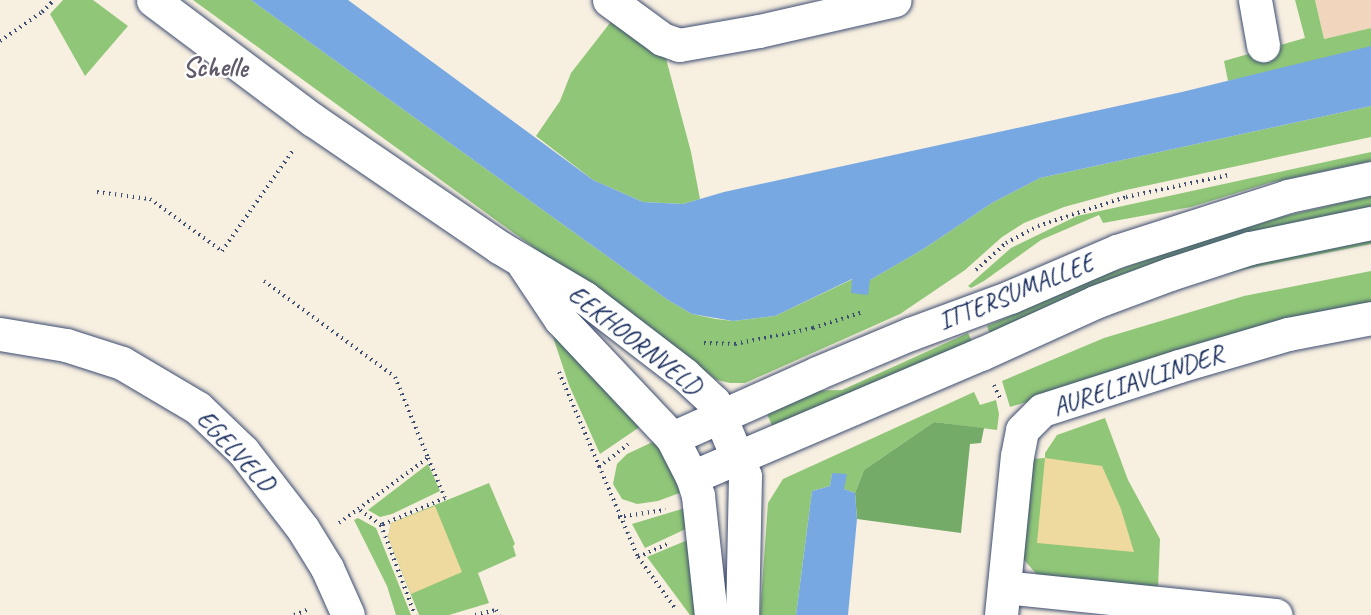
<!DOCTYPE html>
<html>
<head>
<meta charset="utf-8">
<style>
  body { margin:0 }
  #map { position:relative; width:1371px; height:615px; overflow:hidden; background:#f7efe0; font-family:Caveat,sans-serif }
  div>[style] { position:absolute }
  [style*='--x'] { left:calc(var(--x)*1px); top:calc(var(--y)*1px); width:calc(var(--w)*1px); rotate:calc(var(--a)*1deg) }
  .built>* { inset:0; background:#f1d5bd }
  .green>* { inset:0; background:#90c677 }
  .forest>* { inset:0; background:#74ab68 }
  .sand>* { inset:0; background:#eeda9e }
  .water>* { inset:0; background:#78a8e2 }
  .path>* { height:4px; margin-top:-2px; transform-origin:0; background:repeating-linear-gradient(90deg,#3c4c72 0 1.5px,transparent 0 6px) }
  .roads { filter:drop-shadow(0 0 2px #3c4c72) drop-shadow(0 0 2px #3c4c72) }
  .minor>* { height:33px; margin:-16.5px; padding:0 16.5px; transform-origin:16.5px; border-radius:16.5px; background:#fff }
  span { translate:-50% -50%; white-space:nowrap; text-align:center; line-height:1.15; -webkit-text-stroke:4.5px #fff; paint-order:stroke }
  .street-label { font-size:26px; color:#1b2f5e }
  .quarter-label { font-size:28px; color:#615b6c; font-weight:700 }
</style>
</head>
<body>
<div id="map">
  <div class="built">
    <div style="clip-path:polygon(1315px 0,1371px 0,1371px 28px,1324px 39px)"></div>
  </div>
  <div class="green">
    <div style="clip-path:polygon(63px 0,93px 0,128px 26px,85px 76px,50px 14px)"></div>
    <div style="clip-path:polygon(193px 0,251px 0,668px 300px,692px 314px,716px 319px,733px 321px,775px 316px,853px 279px,870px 280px,925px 248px,992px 203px,1040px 178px,1371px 106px,1371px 137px,1126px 190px,1064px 207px,1024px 223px,1002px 237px,965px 270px,900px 314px,745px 383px,730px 383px,717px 380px,693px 363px)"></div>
    <div style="clip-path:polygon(1295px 0,1315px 0,1324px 39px,1371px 28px,1371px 48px,1228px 81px,1224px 61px,1305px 38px)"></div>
    <div style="clip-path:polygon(613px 19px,665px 55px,691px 152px,700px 199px,683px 204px,643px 202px,593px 180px,536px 136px,560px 101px,571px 73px)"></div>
    <div style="clip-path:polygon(1371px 152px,1371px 161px,1269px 183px,1191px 207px,1103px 223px,1099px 215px,1041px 240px,984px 281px,971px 288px,968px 286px,1011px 248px,1077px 216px)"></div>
    <div style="clip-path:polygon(1371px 196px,1371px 212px,990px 334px,987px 326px,1101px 276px,1189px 245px,1285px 216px)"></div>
    <div style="clip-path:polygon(1371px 236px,1371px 244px,1241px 270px,1165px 291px,1276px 254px)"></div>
    <div style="clip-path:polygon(1371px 271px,1371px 302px,1264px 328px,1010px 407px,1002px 381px,1104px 338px,1244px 296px)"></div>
    <div style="clip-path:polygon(551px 331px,644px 424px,600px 454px,569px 385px)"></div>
    <div style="clip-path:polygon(968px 333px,973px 343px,774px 430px,764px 407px,802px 391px,842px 390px)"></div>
    <div style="clip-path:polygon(974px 392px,980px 405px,996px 400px,999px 414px,997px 430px,934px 422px,864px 470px,855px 493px,844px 489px,832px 474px,830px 486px,812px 491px,796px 615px,760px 615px,768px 503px,783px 479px)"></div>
    <div style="clip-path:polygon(1105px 418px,1128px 480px,1160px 539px,1158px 589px,1038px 576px,1020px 555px,1032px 459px,1045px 458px,1045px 453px,1057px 435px)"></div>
    <div style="clip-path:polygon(657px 440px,682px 492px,658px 501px,637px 504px,622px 499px,613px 484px,617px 464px,627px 454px)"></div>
    <div style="clip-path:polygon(428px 464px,440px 491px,392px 514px,380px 517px,368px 510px)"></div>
    <div style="clip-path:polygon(489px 483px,515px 544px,513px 546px,516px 556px,478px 573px,489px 603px,449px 615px,419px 615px,388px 537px,391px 523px)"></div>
    <div style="clip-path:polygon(685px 508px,688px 528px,645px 548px,632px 524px)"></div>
    <div style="clip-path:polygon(358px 518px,376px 528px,411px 615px,396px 615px,387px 586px,354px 520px)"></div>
    <div style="clip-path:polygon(690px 539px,700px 615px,690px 615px,647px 557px)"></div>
  </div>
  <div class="forest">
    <div style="clip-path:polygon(934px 422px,984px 428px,981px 443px,970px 444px,961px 533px,857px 519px,855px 493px,864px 470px)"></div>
  </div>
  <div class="sand">
    <div style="clip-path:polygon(1045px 458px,1102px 466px,1121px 509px,1134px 552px,1037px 543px)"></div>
    <div style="clip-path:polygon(435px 506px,462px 572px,411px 594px,388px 537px,391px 523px)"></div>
  </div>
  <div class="water">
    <div style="clip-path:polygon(251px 0,348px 0,593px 180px,643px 202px,683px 204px,724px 192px,1182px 92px,1371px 46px,1371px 106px,1040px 178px,992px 203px,925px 248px,870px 280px,868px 295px,851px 293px,852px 279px,775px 316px,733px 321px,692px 314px,668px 300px)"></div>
    <div style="clip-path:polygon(832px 473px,847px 474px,844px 489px,855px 493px,857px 519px,848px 615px,796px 615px,812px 491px,830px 486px)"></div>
  </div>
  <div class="path">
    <div style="--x:0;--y:41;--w:51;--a:-34.6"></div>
    <div style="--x:42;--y:12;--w:17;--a:-45"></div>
    <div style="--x:97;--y:192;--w:53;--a:7.5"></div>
    <div style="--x:150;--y:199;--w:89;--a:35.8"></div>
    <div style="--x:222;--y:251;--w:125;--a:-54.8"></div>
    <div style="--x:976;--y:270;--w:40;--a:-42"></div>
    <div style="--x:1006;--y:243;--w:36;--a:-28"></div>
    <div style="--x:1038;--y:226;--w:93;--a:-18.2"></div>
    <div style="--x:1126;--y:197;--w:105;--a:-12.1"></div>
    <div style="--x:264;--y:281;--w:162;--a:36.2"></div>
    <div style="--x:395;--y:377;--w:87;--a:67.8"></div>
    <div style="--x:704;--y:343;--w:31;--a:2"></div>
    <div style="--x:735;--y:344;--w:80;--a:-11.6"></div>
    <div style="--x:813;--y:328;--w:52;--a:-17.7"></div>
    <div style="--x:559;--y:372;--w:201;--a:66.9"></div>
    <div style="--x:638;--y:557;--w:62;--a:54.2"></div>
    <div style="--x:994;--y:385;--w:17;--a:65"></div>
    <div style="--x:599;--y:467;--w:37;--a:-38"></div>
    <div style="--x:618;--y:517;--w:48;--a:-8.5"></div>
    <div style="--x:339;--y:523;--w:24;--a:-36"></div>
    <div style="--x:358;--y:509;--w:87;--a:-36.1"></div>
    <div style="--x:428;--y:458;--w:43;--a:67"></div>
    <div style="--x:445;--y:498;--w:69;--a:157.1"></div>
    <div style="--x:381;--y:525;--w:28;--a:-145"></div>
    <div style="--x:381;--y:525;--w:96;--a:69.3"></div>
    <div style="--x:638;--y:557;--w:32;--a:-24"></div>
    <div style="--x:294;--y:615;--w:14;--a:-21"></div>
    <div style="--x:475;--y:615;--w:22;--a:-13"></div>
    <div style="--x:496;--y:610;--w:6;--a:59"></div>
  </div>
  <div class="roads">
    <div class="minor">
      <div style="--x:153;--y:0;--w:200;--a:36.9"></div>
      <div style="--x:313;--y:120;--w:225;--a:34.3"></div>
      <div style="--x:499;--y:247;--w:100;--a:30.7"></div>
      <div style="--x:585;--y:298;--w:125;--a:37.5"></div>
      <div style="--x:684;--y:374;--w:41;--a:43"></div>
      <div style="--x:714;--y:402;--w:80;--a:67.3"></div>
      <div style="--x:745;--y:476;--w:139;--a:91.2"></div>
      <div style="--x:609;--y:0;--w:66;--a:36.3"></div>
      <div style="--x:662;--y:39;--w:18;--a:19"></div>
      <div style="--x:679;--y:45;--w:81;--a:-9.9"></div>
      <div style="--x:759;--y:31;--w:139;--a:-12.8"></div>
      <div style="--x:1255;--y:0;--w:46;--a:79.9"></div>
      <div style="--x:524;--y:265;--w:65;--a:56.3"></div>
      <div style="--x:560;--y:319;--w:163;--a:46.7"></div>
      <div style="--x:672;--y:438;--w:44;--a:62.9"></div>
      <div style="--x:692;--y:477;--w:20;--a:72"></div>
      <div style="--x:698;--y:496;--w:120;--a:83.8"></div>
      <div style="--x:0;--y:334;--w:67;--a:9.5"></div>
      <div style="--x:66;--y:345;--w:59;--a:17.8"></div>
      <div style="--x:122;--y:363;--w:88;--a:30.6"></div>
      <div style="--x:198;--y:408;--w:62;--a:43.7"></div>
      <div style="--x:243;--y:451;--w:98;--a:52.4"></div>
      <div style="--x:303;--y:529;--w:46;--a:58.4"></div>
      <div style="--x:327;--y:568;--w:51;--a:65.9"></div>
      <div style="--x:672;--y:438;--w:159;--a:-24.1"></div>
      <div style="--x:817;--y:373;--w:101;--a:-22.8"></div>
      <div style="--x:910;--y:334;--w:107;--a:-20.3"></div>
      <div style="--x:1010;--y:297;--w:116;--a:-23.3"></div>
      <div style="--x:1117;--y:251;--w:180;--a:-17.8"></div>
      <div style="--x:1288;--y:196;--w:85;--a:-12.2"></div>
      <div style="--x:692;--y:477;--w:314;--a:-23.1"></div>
      <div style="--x:981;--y:354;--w:125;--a:-24.5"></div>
      <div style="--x:1095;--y:302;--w:80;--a:-20.5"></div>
      <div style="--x:1170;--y:274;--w:84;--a:-18"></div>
      <div style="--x:1250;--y:248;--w:124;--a:-11.7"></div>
      <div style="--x:1004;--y:587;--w:273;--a:5.9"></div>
      <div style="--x:1001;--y:615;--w:160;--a:-84.3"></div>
      <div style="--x:1017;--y:456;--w:26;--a:-79"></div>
      <div style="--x:1022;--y:430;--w:28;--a:-45"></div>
      <div style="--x:1042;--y:410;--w:144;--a:-17.8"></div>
      <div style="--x:1179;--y:366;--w:114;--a:-16.4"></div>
      <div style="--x:1288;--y:334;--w:85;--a:-10.9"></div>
    </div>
  </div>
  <div class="street-label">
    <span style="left:1016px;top:292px;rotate:-22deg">ITTERSUMALLEE</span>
    <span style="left:635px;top:340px;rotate:38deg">EEKHOORNVELD</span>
    <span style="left:1138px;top:381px;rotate:-18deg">AURELIAVLINDER</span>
    <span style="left:236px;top:451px;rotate:47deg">EGELVELD</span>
  </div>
  <div class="quarter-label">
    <span style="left:215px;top:67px">Schelle</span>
  </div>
</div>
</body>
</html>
